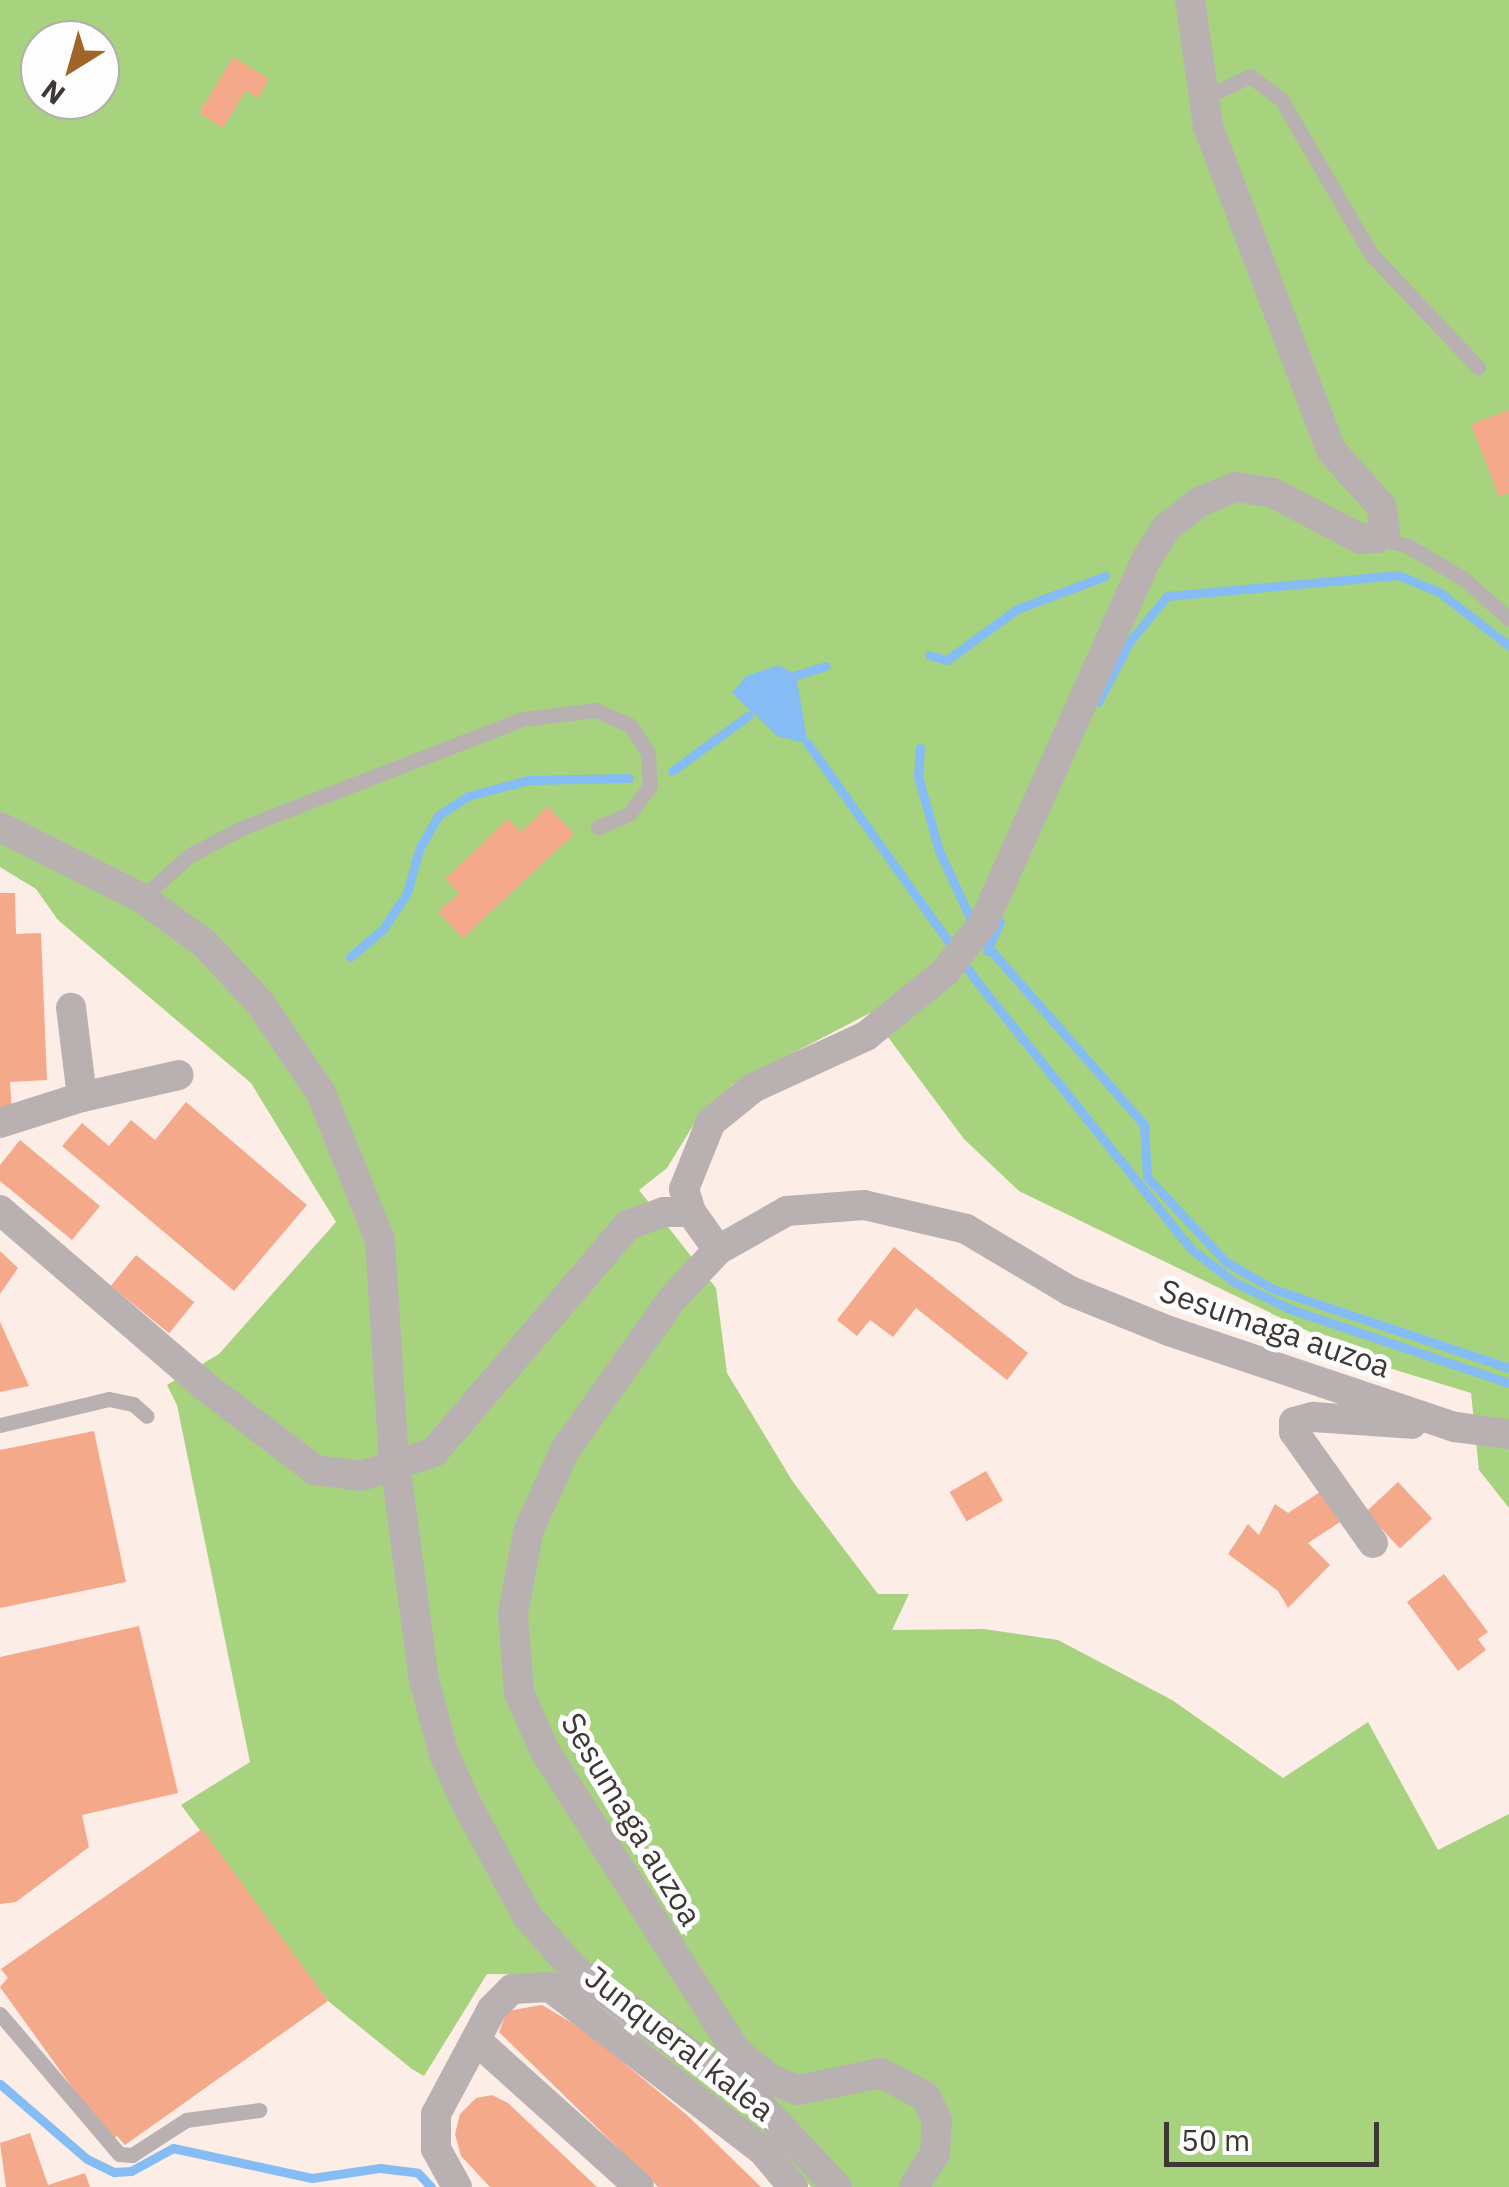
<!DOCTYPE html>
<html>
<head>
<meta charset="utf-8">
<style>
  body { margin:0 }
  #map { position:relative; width:1509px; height:2187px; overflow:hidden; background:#fcede6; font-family:"IBM Plex Sans",sans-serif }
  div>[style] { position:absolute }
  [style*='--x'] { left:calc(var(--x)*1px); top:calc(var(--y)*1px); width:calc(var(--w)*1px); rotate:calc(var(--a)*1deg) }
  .green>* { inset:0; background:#a7d27e }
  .water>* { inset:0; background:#86bcf4 }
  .stream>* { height:9px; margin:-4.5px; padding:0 4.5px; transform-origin:4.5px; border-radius:4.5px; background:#86bcf4 }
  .building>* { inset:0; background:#f5a98b; transform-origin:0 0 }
  .lane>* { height:15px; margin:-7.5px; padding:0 7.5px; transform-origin:7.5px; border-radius:7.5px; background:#b9b1b1 }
  .street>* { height:30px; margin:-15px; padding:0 15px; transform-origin:15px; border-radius:15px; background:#b9b1b1 }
  .street-bridge>* { height:30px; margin:-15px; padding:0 15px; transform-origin:15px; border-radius:15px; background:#b9b1b1 }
  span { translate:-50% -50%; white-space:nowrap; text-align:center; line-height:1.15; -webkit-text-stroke:10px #fdfdfd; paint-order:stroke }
  .street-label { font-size:32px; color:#3e3835 }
  .north { position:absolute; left:20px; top:20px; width:100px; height:100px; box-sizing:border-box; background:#fdfdfd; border:2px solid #b1aead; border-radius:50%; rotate:217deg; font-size:28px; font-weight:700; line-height:40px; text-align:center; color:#3e3835 }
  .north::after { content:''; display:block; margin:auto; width:35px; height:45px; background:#a16429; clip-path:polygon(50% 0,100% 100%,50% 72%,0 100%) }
  .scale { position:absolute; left:1164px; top:2122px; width:215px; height:45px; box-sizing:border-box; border:5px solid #3e3835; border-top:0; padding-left:12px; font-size:30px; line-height:35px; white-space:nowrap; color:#3e3835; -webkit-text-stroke:8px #fdfdfd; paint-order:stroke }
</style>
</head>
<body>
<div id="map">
  <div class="green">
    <div style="clip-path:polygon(evenodd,0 0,1509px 0,1509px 1508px,1479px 1470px,1471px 1393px,1376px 1364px,1019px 1191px,964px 1139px,870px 1013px,732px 1085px,694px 1124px,667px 1168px,639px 1190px,716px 1288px,727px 1373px,793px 1482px,878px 1594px,909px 1594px,892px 1630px,984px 1629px,1058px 1640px,1172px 1700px,1283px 1778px,1368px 1722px,1438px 1850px,1509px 1814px,1509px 2187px,811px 2187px,771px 2140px,560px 1975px,487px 1974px,424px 2076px,412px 2069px,328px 2001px,181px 1805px,250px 1762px,177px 1405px,167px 1385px,219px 1354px,336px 1222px,251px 1083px,58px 920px,36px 889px,0 867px,0 0,40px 40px,100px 40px,100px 100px,40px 100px,40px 40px)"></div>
  </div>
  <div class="water">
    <div style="clip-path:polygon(779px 665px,796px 675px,808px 744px,777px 736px,732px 693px,746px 676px)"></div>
  </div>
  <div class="stream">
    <div style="--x:929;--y:655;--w:19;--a:16"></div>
    <div style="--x:947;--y:660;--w:87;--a:-36.1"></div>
    <div style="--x:1017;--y:609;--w:94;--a:-20.6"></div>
    <div style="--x:796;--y:675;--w:31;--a:-17"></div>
    <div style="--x:1098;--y:702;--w:69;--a:-62.3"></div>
    <div style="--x:1130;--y:641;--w:58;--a:-50.6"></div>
    <div style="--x:1167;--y:596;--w:232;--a:-5.2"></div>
    <div style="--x:1398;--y:575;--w:44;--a:22.5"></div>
    <div style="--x:1439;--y:592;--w:88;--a:37.6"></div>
    <div style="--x:808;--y:744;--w:293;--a:54.6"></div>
    <div style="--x:978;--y:983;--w:341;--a:51.3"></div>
    <div style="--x:1191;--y:1249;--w:54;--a:37.5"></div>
    <div style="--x:1234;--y:1282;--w:62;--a:25.7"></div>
    <div style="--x:1290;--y:1309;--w:231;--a:18.7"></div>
    <div style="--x:920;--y:748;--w:28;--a:94"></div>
    <div style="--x:918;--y:776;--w:78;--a:74.4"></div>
    <div style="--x:939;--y:851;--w:81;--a:65"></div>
    <div style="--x:672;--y:771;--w:95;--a:-36"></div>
    <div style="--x:980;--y:938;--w:249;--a:48.7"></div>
    <div style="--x:1144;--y:1125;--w:52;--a:86.7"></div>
    <div style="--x:1147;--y:1177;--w:116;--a:47.1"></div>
    <div style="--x:1226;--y:1262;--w:54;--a:29.9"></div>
    <div style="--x:1273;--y:1289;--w:249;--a:18.5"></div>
    <div style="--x:987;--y:951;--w:32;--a:-66"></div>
    <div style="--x:350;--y:957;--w:43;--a:-40.3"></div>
    <div style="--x:383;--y:929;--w:43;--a:-56.3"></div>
    <div style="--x:407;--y:893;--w:46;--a:-74.7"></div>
    <div style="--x:419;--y:849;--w:39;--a:-60"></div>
    <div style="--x:439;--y:815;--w:35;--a:-33"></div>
    <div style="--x:468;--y:796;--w:62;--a:-14.9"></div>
    <div style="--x:528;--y:780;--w:101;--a:-1.1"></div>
    <div style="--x:0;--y:2084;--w:115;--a:40.8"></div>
    <div style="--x:87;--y:2159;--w:30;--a:26"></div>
    <div style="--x:114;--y:2172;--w:17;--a:-3"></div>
    <div style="--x:131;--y:2171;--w:48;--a:-28.7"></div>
    <div style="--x:173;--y:2148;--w:142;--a:12.2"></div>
    <div style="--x:312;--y:2178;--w:69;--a:-8.4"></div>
    <div style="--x:380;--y:2168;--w:38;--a:7"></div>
    <div style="--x:418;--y:2173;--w:19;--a:47"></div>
  </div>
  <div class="building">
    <div style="clip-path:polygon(233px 57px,269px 79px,258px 98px,246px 90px,223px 128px,199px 113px)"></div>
    <div style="clip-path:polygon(1509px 410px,1509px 493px,1499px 497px,1471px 424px)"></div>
    <div style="clip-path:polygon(548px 806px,574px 834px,463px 938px,438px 912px,459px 893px,445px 879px,508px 819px,521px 832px)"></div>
    <div style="clip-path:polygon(0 893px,15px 893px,16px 934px,41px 933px,47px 1080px,10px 1082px,12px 1111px,0 1111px)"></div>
    <div style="clip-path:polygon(186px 1102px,307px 1205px,234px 1291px,62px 1146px,82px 1123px,109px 1146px,131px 1120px,155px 1140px)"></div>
    <div style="clip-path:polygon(20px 1140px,100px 1206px,72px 1240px,0 1181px,0 1165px)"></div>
    <div style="clip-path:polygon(894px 1247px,1028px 1353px,1007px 1380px,916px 1308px,893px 1337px,870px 1320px,857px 1336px,837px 1320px)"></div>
    <div style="clip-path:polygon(0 1251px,18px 1268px,0 1294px)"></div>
    <div style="left:136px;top:1255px;width:75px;height:40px;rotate:39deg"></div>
    <div style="clip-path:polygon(0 1322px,29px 1386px,0 1392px)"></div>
    <div style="clip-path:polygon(94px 1431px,126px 1582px,0 1608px,0 1450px)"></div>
    <div style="left:986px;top:1471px;width:34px;height:42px;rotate:60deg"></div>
    <div style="left:1398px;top:1482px;width:50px;height:44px;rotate:47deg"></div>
    <div style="clip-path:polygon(1320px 1492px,1340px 1522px,1308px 1543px,1330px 1565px,1288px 1608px,1278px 1591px,1228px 1554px,1248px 1524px,1259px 1535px,1275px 1504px,1288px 1513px)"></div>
    <div style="clip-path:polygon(1444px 1574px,1488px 1632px,1478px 1639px,1486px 1650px,1458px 1671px,1407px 1602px)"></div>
    <div style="clip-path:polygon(139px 1626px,178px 1793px,82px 1815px,89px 1847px,16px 1902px,0 1904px,0 1657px)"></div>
    <div style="clip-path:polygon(202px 1829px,328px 2001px,125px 2145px,117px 2136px,110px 2140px,0 1987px,8px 1978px,1px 1969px)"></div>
    <div style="clip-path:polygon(542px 2005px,584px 2030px,687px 2115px,761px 2187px,658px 2187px,499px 2032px,507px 2011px)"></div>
    <div style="clip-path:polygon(492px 2095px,508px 2103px,597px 2187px,490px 2187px,461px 2156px,455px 2134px,460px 2114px,476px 2098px)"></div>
    <div style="clip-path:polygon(30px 2133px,48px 2185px,85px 2173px,90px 2187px,6px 2187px,0 2143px)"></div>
  </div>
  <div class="lane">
    <div style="--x:1204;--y:98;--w:51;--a:-25.6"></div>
    <div style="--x:1250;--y:76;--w:39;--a:37"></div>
    <div style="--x:1281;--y:99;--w:179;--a:59.9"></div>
    <div style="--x:1371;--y:254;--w:156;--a:46.6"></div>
    <div style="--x:1377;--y:538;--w:32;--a:14"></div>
    <div style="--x:1408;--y:546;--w:65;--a:30.5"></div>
    <div style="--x:1464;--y:579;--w:60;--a:41.6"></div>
    <div style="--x:142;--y:898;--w:64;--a:-41.9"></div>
    <div style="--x:190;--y:855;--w:61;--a:-27.4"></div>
    <div style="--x:244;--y:827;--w:298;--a:-21.2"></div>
    <div style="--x:522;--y:719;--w:75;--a:-6.9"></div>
    <div style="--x:596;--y:710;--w:37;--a:24"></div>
    <div style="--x:630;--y:725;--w:33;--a:57"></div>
    <div style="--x:648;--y:753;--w:33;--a:87"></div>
    <div style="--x:650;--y:786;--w:35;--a:127"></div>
    <div style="--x:629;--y:814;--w:34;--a:157"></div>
    <div style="--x:0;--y:1425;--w:112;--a:-13.4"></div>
    <div style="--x:109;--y:1399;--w:25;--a:12"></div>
    <div style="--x:133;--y:1404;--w:18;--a:41"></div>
    <div style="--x:0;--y:2014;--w:184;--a:49.6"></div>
    <div style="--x:119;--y:2154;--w:13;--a:4"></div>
    <div style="--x:132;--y:2155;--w:64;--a:-32.9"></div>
    <div style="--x:186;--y:2120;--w:74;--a:-7.8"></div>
  </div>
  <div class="street">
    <div style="--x:0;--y:827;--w:159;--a:26.6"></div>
    <div style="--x:142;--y:898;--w:78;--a:36.1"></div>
    <div style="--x:205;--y:944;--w:81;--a:47"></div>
    <div style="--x:260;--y:1003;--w:109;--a:55.9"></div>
    <div style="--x:321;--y:1093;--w:158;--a:68.1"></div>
    <div style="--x:380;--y:1240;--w:208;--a:86.4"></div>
    <div style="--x:393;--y:1448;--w:234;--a:82.4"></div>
    <div style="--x:424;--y:1680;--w:77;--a:74.9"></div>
    <div style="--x:444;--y:1754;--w:54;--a:65.8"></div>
    <div style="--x:466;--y:1803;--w:130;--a:61.5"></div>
    <div style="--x:528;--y:1917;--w:68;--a:48.6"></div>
    <div style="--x:573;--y:1968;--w:232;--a:36.2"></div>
    <div style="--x:760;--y:2105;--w:112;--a:46.8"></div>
    <div style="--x:82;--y:1097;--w:99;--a:-12.8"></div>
    <div style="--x:0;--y:1123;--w:86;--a:-17.6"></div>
    <div style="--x:82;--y:1097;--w:90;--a:-97"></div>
    <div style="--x:0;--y:1210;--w:272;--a:40.7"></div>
    <div style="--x:206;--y:1387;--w:137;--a:37.3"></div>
    <div style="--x:315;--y:1470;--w:46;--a:7.4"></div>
    <div style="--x:718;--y:1250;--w:47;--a:-125.4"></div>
    <div style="--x:691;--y:1212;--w:24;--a:-107"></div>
    <div style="--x:684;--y:1189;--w:72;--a:-68.1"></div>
    <div style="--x:711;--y:1122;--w:54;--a:-39"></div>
    <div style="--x:753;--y:1088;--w:124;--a:-24.7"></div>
    <div style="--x:866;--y:1036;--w:102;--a:-39"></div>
    <div style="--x:945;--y:972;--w:63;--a:-52"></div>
    <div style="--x:984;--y:922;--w:397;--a:-65.9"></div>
    <div style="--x:1146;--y:560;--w:38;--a:-58"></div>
    <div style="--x:1166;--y:528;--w:42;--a:-38.2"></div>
    <div style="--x:1199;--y:502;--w:40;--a:-22"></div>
    <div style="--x:1236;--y:487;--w:37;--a:9"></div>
    <div style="--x:1273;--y:493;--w:99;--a:27.6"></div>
    <div style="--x:1361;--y:539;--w:16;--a:-4"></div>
    <div style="--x:1377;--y:538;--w:11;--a:-45"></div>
    <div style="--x:1385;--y:530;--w:24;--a:-99"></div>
    <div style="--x:1381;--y:506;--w:75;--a:-131.8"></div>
    <div style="--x:1331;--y:450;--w:347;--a:-110.8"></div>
    <div style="--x:1208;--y:126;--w:127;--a:-98.1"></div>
    <div style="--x:434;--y:1452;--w:299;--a:-49.5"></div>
    <div style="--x:628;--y:1225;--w:38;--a:-20"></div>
    <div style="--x:664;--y:1212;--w:27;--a:0"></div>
    <div style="--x:1373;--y:1543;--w:136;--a:-125.4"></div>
    <div style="--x:1294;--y:1432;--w:10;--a:-90"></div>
    <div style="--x:1294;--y:1422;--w:20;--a:-15"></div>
    <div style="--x:1313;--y:1417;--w:99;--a:4"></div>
    <div style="--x:476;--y:2040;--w:219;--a:42"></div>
    <div style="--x:457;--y:2187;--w:43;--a:-118.9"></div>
    <div style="--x:436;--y:2149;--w:35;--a:-90"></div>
    <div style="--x:436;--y:2114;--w:119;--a:-61.9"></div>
    <div style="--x:492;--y:2009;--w:28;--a:-45"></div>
    <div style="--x:512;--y:1989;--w:38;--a:-3"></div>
    <div style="--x:550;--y:1987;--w:269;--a:37.6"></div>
    <div style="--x:763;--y:2151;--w:47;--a:50.2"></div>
    <div style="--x:914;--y:2187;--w:40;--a:-58"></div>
    <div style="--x:935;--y:2153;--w:33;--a:-87"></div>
    <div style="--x:937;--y:2120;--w:25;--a:-116"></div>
    <div style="--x:926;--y:2097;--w:51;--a:-151.9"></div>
    <div style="--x:881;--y:2073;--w:85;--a:168.4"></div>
    <div style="--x:798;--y:2090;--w:30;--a:-159"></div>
    <div style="--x:770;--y:2079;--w:44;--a:-140.5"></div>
    <div style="--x:736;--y:2051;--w:356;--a:-122.5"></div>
    <div style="--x:545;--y:1751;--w:64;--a:-114.1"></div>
    <div style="--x:519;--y:1693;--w:79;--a:-94.3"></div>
    <div style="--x:513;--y:1614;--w:83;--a:-79.6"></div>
    <div style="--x:528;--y:1532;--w:90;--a:-65.7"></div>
    <div style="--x:565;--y:1450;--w:186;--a:-54.6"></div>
    <div style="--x:673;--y:1298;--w:66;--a:-46.8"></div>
    <div style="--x:718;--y:1250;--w:79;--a:-29.5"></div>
    <div style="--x:787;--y:1211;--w:77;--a:-4.5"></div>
    <div style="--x:864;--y:1205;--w:105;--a:13.2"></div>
    <div style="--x:966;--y:1229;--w:121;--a:30.8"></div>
    <div style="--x:1070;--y:1291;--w:107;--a:22"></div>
    <div style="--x:1169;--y:1331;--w:302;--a:18.6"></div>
    <div style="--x:1455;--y:1427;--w:54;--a:7.4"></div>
  </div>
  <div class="street-bridge">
    <div style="--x:361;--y:1476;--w:77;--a:-18.2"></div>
  </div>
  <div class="street-label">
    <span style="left:1275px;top:1328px;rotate:19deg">Sesumaga auzoa</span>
    <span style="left:632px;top:1819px;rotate:59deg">Sesumaga auzoa</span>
    <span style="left:680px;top:2043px;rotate:38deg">Junqueral kalea</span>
  </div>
  <div class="north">N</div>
  <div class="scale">50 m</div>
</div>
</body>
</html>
